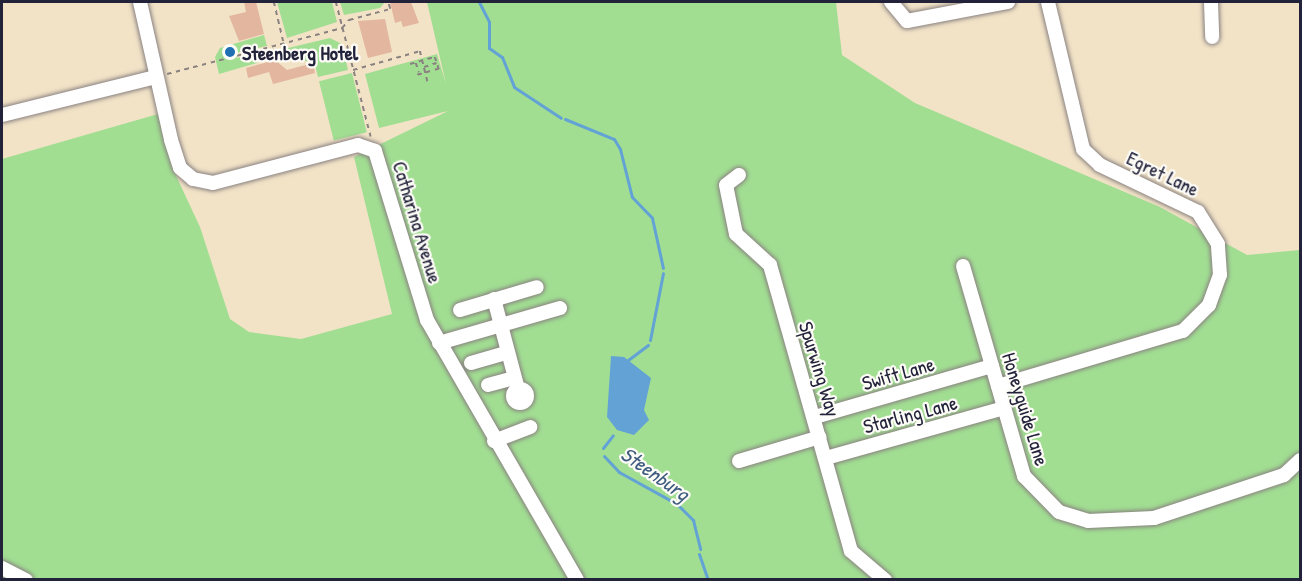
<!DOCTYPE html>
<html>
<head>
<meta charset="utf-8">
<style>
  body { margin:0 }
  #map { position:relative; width:1302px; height:581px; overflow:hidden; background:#f2e3c7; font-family:"Patrick Hand",sans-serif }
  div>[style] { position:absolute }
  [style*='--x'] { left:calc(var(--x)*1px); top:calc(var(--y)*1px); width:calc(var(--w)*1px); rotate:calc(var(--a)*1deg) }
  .green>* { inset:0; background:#a1de92; transform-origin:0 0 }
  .water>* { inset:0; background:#63a2d5 }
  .stream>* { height:3px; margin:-1.5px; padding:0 1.5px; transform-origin:1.5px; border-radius:1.5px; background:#63a2d5 }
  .building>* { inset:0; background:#e3b69f }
  .path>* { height:1.5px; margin-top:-0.75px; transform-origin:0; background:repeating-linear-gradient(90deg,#8a8281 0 4.5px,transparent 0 9px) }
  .roads { filter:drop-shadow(0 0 2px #8a8281) drop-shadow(0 0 2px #8a8281) }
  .minor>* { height:14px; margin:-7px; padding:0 7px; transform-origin:7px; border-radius:7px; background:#fff }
  .minor>.ring { margin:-7px; padding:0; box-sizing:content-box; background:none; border:14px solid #fff; border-radius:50% }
  .dots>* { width:16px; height:16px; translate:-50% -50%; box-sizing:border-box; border:3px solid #fdfcf7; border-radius:50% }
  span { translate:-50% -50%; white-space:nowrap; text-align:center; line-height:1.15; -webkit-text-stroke:4.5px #fdfcf7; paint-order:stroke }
  .poi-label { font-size:20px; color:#22223b; font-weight:700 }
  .left { translate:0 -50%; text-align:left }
  .street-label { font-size:20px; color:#22223b }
  .water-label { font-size:21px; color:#3f5c80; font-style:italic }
  .frame { position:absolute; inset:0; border:3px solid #22223b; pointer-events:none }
</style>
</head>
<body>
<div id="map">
  <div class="green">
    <div style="clip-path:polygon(277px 2px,332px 2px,337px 22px,287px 38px)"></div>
    <div style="clip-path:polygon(340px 2px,385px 2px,380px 8px,344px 15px)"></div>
    <div style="clip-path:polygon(427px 2px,836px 2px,842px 55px,915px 103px,1160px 207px,1247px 255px,1300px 250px,1300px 579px,2px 580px,2px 159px,158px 114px,172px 167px,200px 227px,230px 319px,249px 332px,301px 339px,392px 314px,354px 157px,448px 111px,379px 128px,365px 74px,437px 54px,446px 84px)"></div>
    <div style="clip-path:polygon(264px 35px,267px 46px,235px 53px,237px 58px,255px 53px,257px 63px,219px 74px,215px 57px,220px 48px)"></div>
    <div style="clip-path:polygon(330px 38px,342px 44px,348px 70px,318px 77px,314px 61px,291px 61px,288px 48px)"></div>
    <div style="left:352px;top:73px;width:61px;height:34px;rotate:76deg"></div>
  </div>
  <div class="water">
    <div style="clip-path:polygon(611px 356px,624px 357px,651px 378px,644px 410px,649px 420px,634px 435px,617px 430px,607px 417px)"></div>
  </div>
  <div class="stream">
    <div style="--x:479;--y:2;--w:22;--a:63"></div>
    <div style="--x:489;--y:22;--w:26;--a:90"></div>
    <div style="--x:489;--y:48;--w:16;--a:35"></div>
    <div style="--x:502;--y:57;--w:32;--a:68"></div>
    <div style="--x:514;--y:87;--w:56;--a:33.4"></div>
    <div style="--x:565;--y:119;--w:53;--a:22.2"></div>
    <div style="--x:614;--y:139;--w:12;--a:59"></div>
    <div style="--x:620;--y:149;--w:49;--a:76"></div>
    <div style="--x:632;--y:197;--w:29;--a:46"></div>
    <div style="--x:652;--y:218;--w:51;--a:77.6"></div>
    <div style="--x:650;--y:340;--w:68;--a:-79"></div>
    <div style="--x:628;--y:360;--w:25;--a:-37"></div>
    <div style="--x:603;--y:448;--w:16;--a:-52"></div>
    <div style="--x:604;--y:456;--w:22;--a:47"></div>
    <div style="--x:619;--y:472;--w:66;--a:28.9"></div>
    <div style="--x:677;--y:504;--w:23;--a:45"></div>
    <div style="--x:693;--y:520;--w:30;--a:76"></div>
    <div style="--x:699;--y:554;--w:28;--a:71"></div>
  </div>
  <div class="building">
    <div style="clip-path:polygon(244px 2px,256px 2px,264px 34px,239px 41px,229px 16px,246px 12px)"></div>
    <div style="clip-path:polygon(390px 2px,411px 2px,419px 23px,403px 27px,401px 21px,395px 23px)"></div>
    <div style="clip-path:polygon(385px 19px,392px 52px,368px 58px,358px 21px)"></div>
    <div style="clip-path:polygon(275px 60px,287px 70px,313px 63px,315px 73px,273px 84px,269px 72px,248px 78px,246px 68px)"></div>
  </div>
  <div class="path">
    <div style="--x:274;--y:2;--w:43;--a:76.6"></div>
    <div style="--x:336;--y:2;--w:139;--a:75.5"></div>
    <div style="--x:416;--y:63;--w:10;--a:73"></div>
    <div style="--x:410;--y:64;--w:26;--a:-16"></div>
    <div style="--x:435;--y:57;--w:13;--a:72"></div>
    <div style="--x:439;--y:69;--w:26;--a:164"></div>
    <div style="--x:424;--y:67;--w:13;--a:-18"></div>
    <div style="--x:353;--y:70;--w:70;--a:-15.8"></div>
    <div style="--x:420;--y:51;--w:33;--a:76"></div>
    <div style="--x:167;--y:74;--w:181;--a:-14.7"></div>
    <div style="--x:342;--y:28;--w:11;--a:-49"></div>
    <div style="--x:349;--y:20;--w:42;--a:-15"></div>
    <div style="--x:390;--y:9;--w:7;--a:-106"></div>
  </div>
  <div class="roads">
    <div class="minor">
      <div style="--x:140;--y:2;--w:141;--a:77.3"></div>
      <div style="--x:171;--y:140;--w:29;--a:72"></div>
      <div style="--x:180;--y:168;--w:17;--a:40"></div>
      <div style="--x:193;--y:179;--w:20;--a:11"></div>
      <div style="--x:213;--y:183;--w:150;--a:-14.7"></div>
      <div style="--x:358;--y:145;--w:18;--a:19"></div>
      <div style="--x:375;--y:151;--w:177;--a:72.9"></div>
      <div style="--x:427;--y:320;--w:300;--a:60"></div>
      <div style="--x:891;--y:2;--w:25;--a:50"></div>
      <div style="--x:907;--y:21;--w:103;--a:-10.7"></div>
      <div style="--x:1211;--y:2;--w:35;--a:88"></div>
      <div style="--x:2;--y:115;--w:158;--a:-13.9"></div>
      <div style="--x:739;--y:175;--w:16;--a:142"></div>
      <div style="--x:726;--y:185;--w:50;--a:78.5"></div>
      <div style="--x:736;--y:234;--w:46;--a:42.4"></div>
      <div style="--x:770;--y:265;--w:297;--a:74.2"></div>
      <div style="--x:851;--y:551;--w:45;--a:40.5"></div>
      <div style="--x:963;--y:266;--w:219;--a:73.8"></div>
      <div style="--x:1024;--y:476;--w:50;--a:45.8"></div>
      <div style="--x:1059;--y:512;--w:30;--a:17"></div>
      <div style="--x:1088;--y:521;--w:66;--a:-2.6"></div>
      <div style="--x:1154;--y:518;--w:137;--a:-18.3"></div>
      <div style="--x:1284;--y:475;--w:22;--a:-43"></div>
      <div style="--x:494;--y:299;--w:93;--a:75.1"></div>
      <div style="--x:460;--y:310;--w:80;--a:-16.6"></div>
      <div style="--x:439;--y:343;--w:126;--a:-16.1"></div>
      <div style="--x:471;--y:363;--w:37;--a:-16"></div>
      <div style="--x:488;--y:385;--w:27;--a:-15"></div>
      <div style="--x:998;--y:386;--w:193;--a:-16.6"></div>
      <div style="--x:1183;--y:331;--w:37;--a:-45"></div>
      <div style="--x:1209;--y:305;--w:32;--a:-70"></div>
      <div style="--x:1220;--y:275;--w:31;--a:-94"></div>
      <div style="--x:1218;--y:244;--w:38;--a:-122"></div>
      <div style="--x:1198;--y:212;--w:109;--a:-154.4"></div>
      <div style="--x:1100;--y:165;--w:23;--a:-137"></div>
      <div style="--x:1083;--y:149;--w:151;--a:-103.4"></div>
      <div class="ring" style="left:513px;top:389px;width:0;height:0"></div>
      <div style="--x:815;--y:417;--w:184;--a:-16.1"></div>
      <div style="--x:494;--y:441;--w:39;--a:-21"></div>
      <div style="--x:826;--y:458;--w:185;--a:-15.7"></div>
      <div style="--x:739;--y:461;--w:84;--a:-16.5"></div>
      <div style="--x:2;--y:568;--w:27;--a:27"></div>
    </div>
  </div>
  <div class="dots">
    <div style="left:230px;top:52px;background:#1f6fb2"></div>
  </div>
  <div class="poi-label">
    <span class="left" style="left:242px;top:52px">Steenberg Hotel</span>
  </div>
  <div class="street-label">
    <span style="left:1163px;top:173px;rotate:26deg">Egret Lane</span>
    <span style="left:418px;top:222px;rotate:73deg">Catharina Avenue</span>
    <span style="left:820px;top:369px;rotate:73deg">Spurwing Way</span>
    <span style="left:898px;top:373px;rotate:-16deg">Swift Lane</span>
    <span style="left:1026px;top:409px;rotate:73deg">Honeyguide Lane</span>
    <span style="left:910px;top:414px;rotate:-15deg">Starling Lane</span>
  </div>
  <div class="water-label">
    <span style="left:655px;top:474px;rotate:35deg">Steenburg</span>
  </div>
  <div class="frame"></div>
</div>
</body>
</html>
